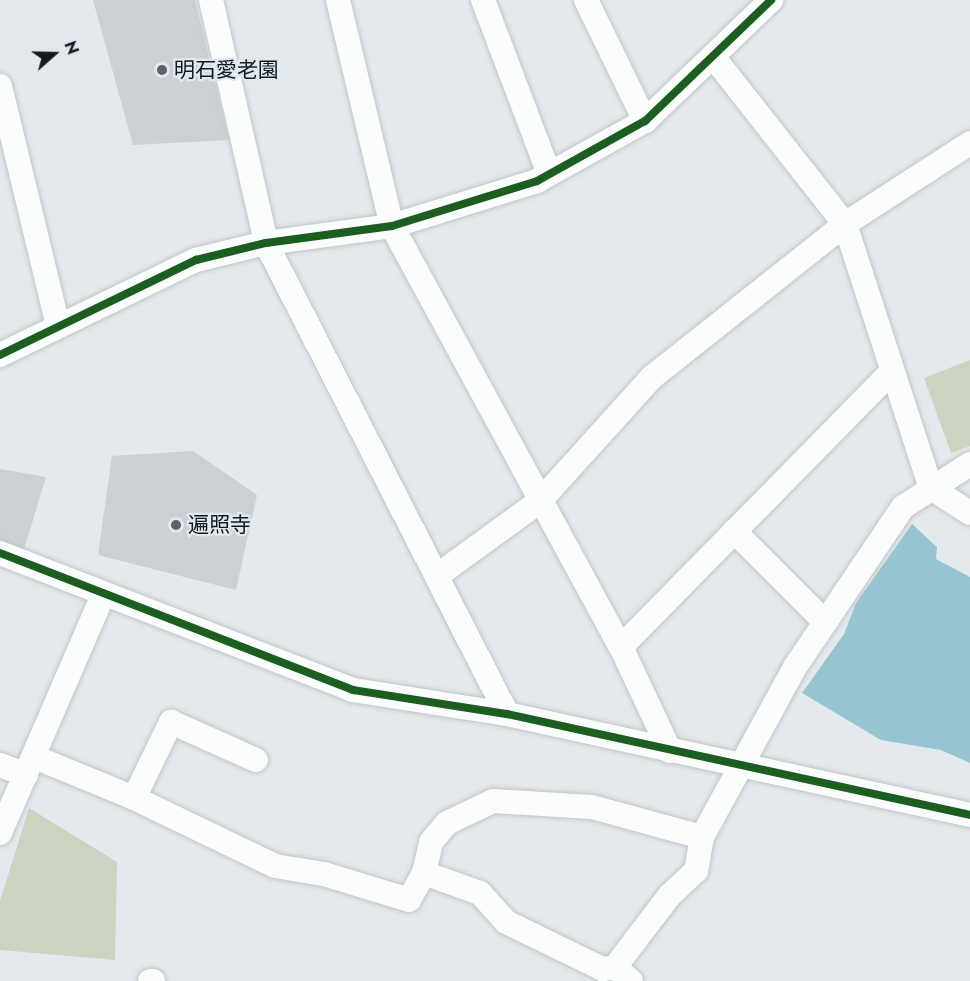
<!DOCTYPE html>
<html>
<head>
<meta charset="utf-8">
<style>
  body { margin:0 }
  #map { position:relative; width:970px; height:981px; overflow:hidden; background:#e4e9ed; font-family:Jost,"Noto Sans JP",sans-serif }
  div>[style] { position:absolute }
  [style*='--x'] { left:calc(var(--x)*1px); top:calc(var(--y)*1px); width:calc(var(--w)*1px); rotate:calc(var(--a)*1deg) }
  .green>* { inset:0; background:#ccd3c0 }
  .water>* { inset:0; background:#96c5d1 }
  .building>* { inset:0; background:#ccd0d2 }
  .roads { filter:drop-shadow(0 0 2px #c1c5c8) drop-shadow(0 0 2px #c1c5c8) }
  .street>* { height:24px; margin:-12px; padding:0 12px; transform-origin:12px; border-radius:12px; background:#fbfcfc }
  .cycleway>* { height:8px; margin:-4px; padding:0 4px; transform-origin:4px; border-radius:4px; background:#1b5e20 }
  .dots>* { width:16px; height:16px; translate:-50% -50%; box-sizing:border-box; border:3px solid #e0e9f1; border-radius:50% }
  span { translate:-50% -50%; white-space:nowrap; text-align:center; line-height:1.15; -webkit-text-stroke:4.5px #e0e9f1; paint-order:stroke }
  .poi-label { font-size:21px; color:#16191c }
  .left { translate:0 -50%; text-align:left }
  .north { position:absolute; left:24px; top:24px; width:60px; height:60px; -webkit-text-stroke:4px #e0e9f1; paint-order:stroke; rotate:70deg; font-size:16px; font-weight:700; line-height:24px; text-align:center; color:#16191c }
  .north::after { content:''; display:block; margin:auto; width:21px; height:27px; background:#16191c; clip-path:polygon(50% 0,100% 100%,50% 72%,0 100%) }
</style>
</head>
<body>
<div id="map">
  <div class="green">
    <div style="clip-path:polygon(970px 360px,970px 446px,951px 453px,924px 378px)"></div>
    <div style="clip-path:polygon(29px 808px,117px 862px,115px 960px,0 950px,0 901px)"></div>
  </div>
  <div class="water">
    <div style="clip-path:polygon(912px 524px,937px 547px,936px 559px,970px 577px,970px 763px,941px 750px,881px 740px,802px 693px,844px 634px,856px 603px)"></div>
  </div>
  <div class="building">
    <div style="clip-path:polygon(93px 0,195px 0,229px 140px,133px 145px)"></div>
    <div style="clip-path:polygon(193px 451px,257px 495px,236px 590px,98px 555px,112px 456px)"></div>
    <div style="clip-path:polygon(0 469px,46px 477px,23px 553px,0 544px)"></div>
  </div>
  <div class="roads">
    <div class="street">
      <div style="--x:211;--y:0;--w:249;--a:77.2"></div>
      <div style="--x:266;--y:243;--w:529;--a:62.9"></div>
      <div style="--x:338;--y:0;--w:232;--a:76.6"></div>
      <div style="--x:392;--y:226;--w:479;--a:61.5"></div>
      <div style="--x:621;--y:647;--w:115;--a:64.8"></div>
      <div style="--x:483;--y:0;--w:186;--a:69.2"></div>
      <div style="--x:586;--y:0;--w:135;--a:64"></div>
      <div style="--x:715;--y:59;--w:210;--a:51.8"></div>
      <div style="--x:845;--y:224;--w:278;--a:72"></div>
      <div style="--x:931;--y:488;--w:46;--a:32.7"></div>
      <div style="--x:0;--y:86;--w:246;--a:76.4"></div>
      <div style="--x:0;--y:355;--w:218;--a:-25.9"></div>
      <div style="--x:196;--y:260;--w:72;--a:-13.7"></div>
      <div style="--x:266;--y:243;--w:127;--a:-7.7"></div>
      <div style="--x:392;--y:226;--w:152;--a:-17.2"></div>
      <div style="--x:537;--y:181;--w:124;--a:-29.1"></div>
      <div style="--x:645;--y:121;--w:175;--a:-43.8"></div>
      <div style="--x:734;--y:531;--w:129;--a:45"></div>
      <div style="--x:0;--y:553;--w:379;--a:21.2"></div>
      <div style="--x:353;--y:690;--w:156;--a:8.9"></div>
      <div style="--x:507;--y:714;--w:474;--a:12.3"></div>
      <div style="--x:438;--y:575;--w:126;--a:-36"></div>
      <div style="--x:540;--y:501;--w:166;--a:-47.9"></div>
      <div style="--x:651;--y:378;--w:248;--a:-38.4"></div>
      <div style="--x:845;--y:224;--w:149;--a:-32.9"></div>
      <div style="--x:621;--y:647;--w:385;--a:-45.5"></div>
      <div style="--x:37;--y:758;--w:105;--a:22.4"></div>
      <div style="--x:134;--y:798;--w:85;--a:-64"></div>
      <div style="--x:171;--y:722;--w:93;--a:24.1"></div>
      <div style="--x:0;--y:765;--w:28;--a:21"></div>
      <div style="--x:134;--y:798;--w:157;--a:25.7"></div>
      <div style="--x:275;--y:866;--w:50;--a:9.3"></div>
      <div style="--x:324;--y:874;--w:89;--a:17"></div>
      <div style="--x:409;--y:900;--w:31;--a:-61"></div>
      <div style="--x:424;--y:873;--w:32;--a:-77"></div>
      <div style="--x:431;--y:842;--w:25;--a:-50"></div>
      <div style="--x:447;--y:823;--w:51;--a:-25.6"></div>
      <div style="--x:493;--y:801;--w:99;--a:3.5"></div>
      <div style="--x:592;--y:807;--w:114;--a:15.3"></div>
      <div style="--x:0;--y:833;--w:259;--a:-66.6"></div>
      <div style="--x:424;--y:873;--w:59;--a:19.7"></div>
      <div style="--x:480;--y:893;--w:39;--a:48"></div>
      <div style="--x:506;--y:922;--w:108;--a:25.9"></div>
      <div style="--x:603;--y:969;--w:12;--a:-9"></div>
      <div style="--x:150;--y:981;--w:3;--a:0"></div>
      <div style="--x:631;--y:981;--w:21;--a:-139"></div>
      <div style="--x:615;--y:967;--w:89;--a:-52.7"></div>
      <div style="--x:669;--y:896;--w:37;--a:-43"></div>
      <div style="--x:696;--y:871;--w:35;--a:-80"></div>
      <div style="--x:702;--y:837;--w:194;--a:-61.3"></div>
      <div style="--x:795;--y:667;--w:193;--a:-56"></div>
      <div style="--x:903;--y:507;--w:80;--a:-32.7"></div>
    </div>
  </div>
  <div class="cycleway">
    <div style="--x:0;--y:355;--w:218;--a:-25.9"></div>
    <div style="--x:196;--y:260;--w:72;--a:-13.7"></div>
    <div style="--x:266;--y:243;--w:127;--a:-7.7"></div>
    <div style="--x:392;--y:226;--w:152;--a:-17.2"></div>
    <div style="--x:537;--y:181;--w:124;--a:-29.1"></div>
    <div style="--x:645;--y:121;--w:175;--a:-43.8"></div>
    <div style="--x:0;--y:553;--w:379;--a:21.2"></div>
    <div style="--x:353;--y:690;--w:156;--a:8.9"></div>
    <div style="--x:507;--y:714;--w:474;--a:12.3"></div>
  </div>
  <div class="dots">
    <div style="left:162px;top:70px;background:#5e6265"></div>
    <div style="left:176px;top:525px;background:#5e6265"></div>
  </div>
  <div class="poi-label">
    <span class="left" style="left:174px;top:70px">明石愛老園</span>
    <span class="left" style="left:188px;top:525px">遍照寺</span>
  </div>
  <div class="north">N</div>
</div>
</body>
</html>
